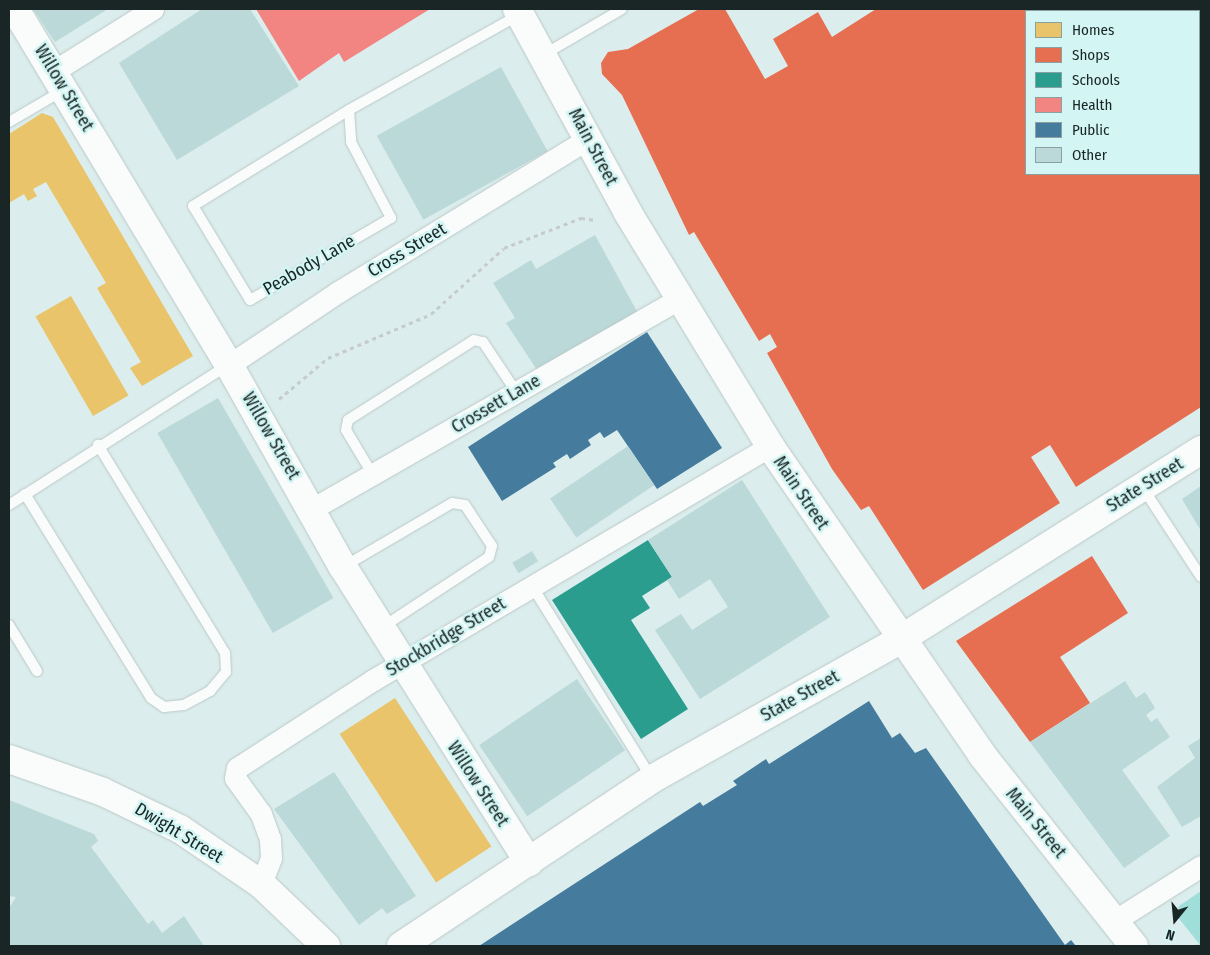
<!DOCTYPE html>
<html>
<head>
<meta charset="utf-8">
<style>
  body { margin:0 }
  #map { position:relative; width:1210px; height:955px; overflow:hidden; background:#dbedec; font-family:"Fira Sans Condensed",sans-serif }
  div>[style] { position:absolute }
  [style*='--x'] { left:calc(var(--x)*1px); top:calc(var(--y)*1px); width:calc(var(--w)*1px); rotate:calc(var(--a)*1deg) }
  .green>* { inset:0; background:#a0deda }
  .homes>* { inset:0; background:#e9c46a; transform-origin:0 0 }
  .shops>* { inset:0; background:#e76f51 }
  .schools>* { inset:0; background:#2a9d8f }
  .health>* { inset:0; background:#f28482 }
  .public>* { inset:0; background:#457b9d }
  .building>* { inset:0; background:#bbd9d8; transform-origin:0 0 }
  .path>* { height:3px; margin-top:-1.5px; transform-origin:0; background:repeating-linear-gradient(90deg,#c6cccb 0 4px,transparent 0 8px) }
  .roads { filter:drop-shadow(0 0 1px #bac8c7) drop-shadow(0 0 1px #bac8c7) }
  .lane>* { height:10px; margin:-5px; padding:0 5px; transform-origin:5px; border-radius:5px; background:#fafcfc }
  .street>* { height:21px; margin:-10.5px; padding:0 10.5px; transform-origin:10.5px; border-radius:10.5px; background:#fafcfc }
  .secondary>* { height:28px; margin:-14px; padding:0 14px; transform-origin:14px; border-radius:14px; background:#fafcfc }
  .primary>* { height:28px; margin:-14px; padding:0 14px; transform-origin:14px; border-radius:14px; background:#fafcfc }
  span { translate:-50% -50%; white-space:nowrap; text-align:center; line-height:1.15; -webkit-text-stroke:5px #d3f5f3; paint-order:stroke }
  .street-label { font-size:18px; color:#192625 }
  .frame { position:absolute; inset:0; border:10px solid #192625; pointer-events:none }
  .legend { position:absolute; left:1025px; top:10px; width:175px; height:165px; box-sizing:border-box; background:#d3f5f3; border:1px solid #89a2a1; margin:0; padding:6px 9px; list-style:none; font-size:15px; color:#192625 }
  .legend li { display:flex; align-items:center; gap:10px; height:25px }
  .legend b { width:25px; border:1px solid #89a2a1 }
  .north { position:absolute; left:1150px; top:895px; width:50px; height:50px; -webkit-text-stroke:4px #d3f5f3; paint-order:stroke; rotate:197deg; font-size:14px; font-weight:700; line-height:20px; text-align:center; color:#192625 }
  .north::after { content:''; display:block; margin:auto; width:18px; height:22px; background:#192625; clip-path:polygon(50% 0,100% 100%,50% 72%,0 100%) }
</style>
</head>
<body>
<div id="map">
  <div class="green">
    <div style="clip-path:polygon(1201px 891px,1201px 946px,1176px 915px,1179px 906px)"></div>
  </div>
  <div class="homes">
    <div style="clip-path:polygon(42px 113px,53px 117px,193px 356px,142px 386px,130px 368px,141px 362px,97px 288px,106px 283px,46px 182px,33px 189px,37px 196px,28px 201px,24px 194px,9px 203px,9px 134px)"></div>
    <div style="left:71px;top:296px;width:115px;height:41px;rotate:60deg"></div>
    <div style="left:395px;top:698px;width:177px;height:66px;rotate:57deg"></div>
  </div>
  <div class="shops">
    <div style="clip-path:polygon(699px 9px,725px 9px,765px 79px,788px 66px,773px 39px,818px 12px,832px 37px,876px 9px,1201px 9px,1199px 23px,1199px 11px,1026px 11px,1026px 174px,1199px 174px,1199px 101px,1201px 106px,1201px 407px,1076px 487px,1050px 445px,1031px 457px,1060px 503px,923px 590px,869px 506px,861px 510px,832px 469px,767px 353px,777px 347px,770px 334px,759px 341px,694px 232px,689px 235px,622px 95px,602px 74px,601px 63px,608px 52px,628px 49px)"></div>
    <div style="clip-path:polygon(1092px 556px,1128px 613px,1060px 657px,1090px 703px,1030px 742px,956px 641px)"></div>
  </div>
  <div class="schools">
    <div style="clip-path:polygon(648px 540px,672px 577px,642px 596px,650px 608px,631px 620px,688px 709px,641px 739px,552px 600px)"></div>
  </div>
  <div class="health">
    <div style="clip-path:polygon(256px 9px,430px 9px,344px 62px,339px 53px,299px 81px)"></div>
  </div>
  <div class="public">
    <div style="clip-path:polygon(647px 332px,722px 448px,657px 489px,617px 430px,604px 438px,600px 432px,588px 440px,591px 445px,570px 459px,567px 454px,553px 463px,556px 467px,502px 501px,468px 447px)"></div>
    <div style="clip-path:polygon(869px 701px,892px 738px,900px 733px,915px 753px,926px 748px,1065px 945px,1071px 940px,1076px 946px,479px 946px,700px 802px,703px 806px,737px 785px,733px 781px,766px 759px,769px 764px)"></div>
  </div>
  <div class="building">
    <div style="clip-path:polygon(33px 9px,108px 9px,55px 42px)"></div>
    <div style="clip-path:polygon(202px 9px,250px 9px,299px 86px,177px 160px,119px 63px)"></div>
    <div style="left:501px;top:67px;width:96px;height:142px;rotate:61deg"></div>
    <div style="clip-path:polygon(595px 235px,640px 317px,541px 376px,506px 323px,515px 318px,493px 283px,531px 260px,536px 269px)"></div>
    <div style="left:218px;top:398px;width:231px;height:70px;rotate:60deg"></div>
    <div style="left:628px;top:446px;width:47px;height:94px;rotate:56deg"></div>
    <div style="clip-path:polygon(742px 480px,830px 617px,700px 699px,655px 630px,681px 614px,692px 630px,728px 607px,710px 579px,679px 599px,667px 580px,672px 577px,648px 540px)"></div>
    <div style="clip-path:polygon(1201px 486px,1201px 531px,1182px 499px)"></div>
    <div style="left:532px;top:551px;width:12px;height:23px;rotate:59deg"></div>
    <div style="left:577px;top:679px;width:86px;height:118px;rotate:56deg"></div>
    <div style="clip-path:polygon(1125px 681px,1136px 698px,1145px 692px,1155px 708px,1146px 715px,1151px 722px,1157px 718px,1170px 737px,1122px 770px,1170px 836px,1124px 868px,1030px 742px)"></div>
    <div style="clip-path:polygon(1201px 738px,1201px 816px,1182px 827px,1157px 787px,1195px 758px,1188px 746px)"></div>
    <div style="clip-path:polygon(334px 772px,416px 896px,387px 914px,382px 908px,359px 925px,274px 809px)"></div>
    <div style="clip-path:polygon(9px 800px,94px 834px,98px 841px,91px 847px,148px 924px,153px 920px,162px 933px,184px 916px,204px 946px,9px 946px,9px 908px,16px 897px,9px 896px)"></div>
  </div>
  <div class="path">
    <div style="--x:279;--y:399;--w:64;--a:-39.9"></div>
    <div style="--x:328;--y:358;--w:112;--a:-23.1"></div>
    <div style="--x:431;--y:314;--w:98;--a:-42.1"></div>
    <div style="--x:504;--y:248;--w:83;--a:-21.3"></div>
    <div style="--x:581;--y:218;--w:14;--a:8"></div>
    <div style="--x:1195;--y:946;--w:6;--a:-9"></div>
  </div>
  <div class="roads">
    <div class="lane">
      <div style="--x:543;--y:55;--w:91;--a:-30.2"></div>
      <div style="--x:349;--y:110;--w:32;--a:86"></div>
      <div style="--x:351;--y:142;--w:86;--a:62.2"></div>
      <div style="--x:391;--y:218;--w:163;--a:149.8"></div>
      <div style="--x:250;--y:300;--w:110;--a:-121.2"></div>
      <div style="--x:193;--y:206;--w:183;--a:-31.6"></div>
      <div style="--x:349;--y:110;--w:195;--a:-29.2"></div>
      <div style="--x:9;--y:122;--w:61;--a:-30.3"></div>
      <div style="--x:373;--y:475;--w:52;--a:-121"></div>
      <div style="--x:346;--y:430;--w:10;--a:-79"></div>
      <div style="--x:348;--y:420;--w:149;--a:-32.4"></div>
      <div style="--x:474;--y:340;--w:9;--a:13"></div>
      <div style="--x:483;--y:342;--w:61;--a:56.3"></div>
      <div style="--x:1143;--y:488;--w:106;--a:56.9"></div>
      <div style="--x:25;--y:494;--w:240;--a:58.3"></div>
      <div style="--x:151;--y:698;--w:16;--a:35"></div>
      <div style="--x:164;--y:707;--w:20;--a:-6"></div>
      <div style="--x:184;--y:705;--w:30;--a:-28"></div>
      <div style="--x:210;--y:691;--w:25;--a:-50"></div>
      <div style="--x:226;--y:672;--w:19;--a:-93"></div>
      <div style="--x:225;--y:653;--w:244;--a:-121.4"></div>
      <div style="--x:9;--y:505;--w:260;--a:-32.6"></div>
      <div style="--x:343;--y:567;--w:126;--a:-30.4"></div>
      <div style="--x:452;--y:503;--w:13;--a:9"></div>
      <div style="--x:465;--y:505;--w:49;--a:56.6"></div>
      <div style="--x:492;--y:546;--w:11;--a:105"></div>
      <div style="--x:489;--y:557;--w:129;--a:146.7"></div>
      <div style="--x:532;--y:586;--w:227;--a:58.1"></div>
      <div style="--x:9;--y:625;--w:54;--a:58.7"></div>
    </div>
    <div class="street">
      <div style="--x:54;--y:71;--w:117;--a:-32.1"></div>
      <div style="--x:229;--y:365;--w:131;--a:-33.8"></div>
      <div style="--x:338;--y:292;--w:293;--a:-31.5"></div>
      <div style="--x:312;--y:509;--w:423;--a:-29.8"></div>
      <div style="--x:261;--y:884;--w:28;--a:-69"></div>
      <div style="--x:271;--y:858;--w:19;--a:-93"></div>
      <div style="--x:270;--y:839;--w:27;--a:-110"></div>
      <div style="--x:261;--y:814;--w:44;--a:-125.8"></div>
      <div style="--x:235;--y:778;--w:10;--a:-79"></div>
      <div style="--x:237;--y:768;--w:162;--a:-32.9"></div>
      <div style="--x:373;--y:680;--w:461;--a:-30.5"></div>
      <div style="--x:1114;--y:921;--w:103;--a:-32.3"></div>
    </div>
    <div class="secondary">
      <div style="--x:15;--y:9;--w:415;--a:59"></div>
      <div style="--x:229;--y:365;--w:232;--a:60.6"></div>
      <div style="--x:343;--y:567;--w:349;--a:57.8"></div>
    </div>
    <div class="primary">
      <div style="--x:517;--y:9;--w:232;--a:61.4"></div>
      <div style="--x:628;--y:213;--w:273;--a:58.6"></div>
      <div style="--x:770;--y:446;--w:375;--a:55.5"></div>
      <div style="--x:982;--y:755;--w:244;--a:51.5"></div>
      <div style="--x:9;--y:759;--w:100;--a:19.3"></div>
      <div style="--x:103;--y:792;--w:85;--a:25.7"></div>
      <div style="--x:180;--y:829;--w:98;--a:34.2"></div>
      <div style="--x:261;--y:884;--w:90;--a:43.6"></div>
      <div style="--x:401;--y:946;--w:301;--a:-33.6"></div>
      <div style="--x:652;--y:779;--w:286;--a:-29.3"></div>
      <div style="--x:901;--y:639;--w:355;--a:-32.2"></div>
    </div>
  </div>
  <div class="street-label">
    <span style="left:64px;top:88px;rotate:59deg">Willow Street</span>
    <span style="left:593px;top:147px;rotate:62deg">Main Street</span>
    <span style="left:407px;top:250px;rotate:-31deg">Cross Street</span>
    <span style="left:309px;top:265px;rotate:-30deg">Peabody Lane</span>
    <span style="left:496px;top:404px;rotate:-30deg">Crossett Lane</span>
    <span style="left:271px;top:436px;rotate:60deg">Willow Street</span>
    <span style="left:1145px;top:485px;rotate:-32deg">State Street</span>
    <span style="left:801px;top:493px;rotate:56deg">Main Street</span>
    <span style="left:446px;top:637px;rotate:-31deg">Stockbridge Street</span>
    <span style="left:800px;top:696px;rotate:-29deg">State Street</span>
    <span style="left:478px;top:784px;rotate:57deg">Willow Street</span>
    <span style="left:1036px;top:823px;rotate:51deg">Main Street</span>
    <span style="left:179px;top:833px;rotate:31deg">Dwight Street</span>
  </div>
  <div class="frame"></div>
  <ul class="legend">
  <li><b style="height:14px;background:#e9c46a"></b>Homes</li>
  <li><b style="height:14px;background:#e76f51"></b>Shops</li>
  <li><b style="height:14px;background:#2a9d8f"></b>Schools</li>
  <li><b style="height:14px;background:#f28482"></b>Health</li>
  <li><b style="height:14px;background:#457b9d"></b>Public</li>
  <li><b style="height:14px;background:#bbd9d8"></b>Other</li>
  </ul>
  <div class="north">N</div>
</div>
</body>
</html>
